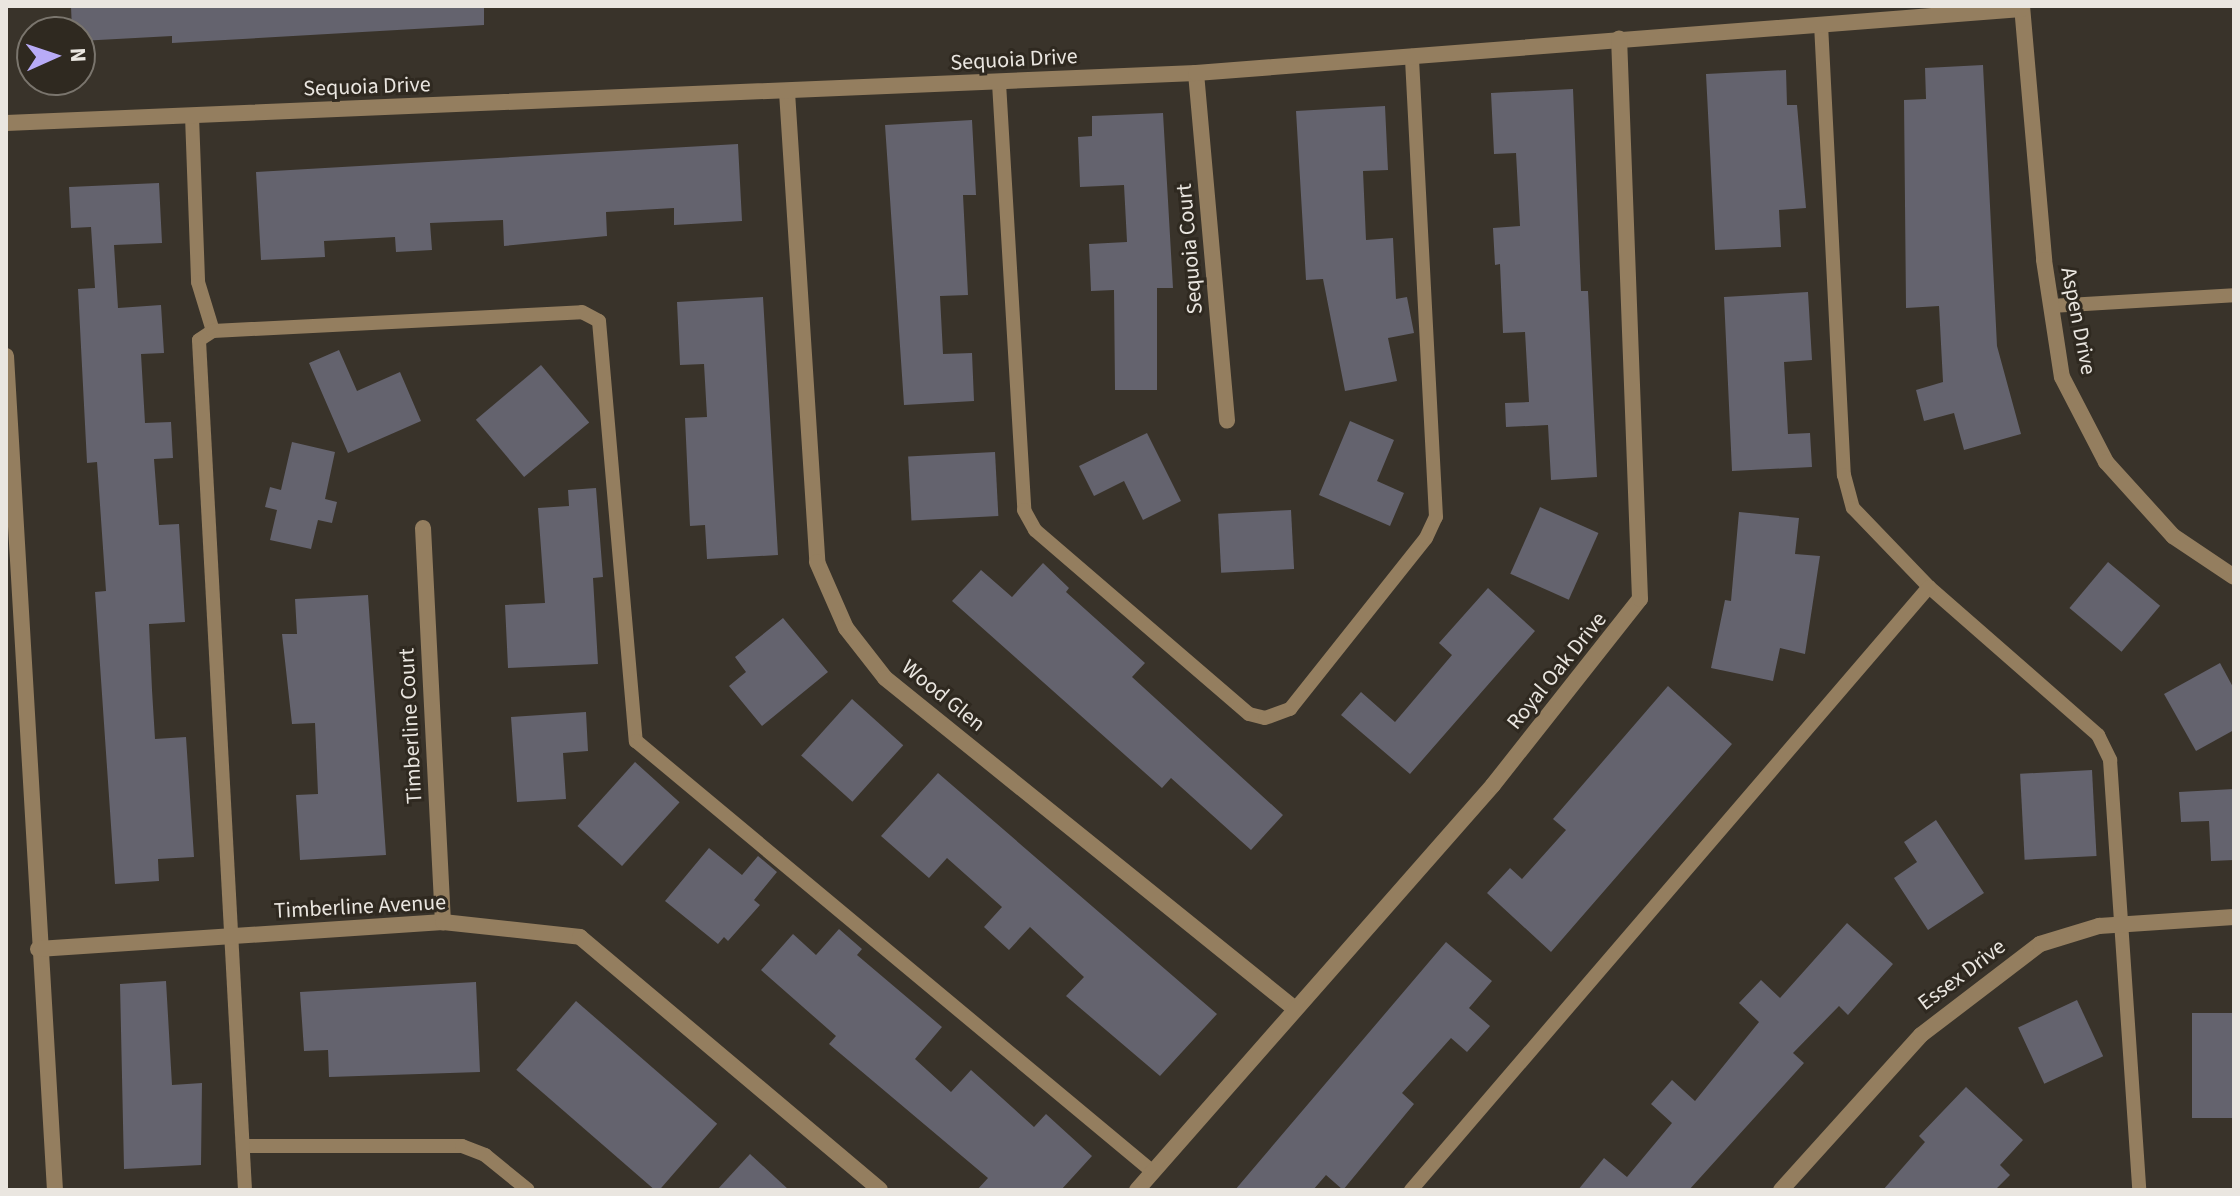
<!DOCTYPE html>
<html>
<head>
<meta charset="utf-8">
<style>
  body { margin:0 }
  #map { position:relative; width:2240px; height:1196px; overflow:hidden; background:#39332a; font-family:"Source Sans 3",sans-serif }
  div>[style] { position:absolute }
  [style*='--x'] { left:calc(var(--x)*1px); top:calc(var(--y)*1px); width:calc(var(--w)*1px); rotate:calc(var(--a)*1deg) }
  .building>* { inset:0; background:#64636e; transform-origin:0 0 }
  .service>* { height:14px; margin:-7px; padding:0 7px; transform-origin:7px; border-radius:7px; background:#947e5f }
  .minor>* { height:16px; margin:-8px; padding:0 8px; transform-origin:8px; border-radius:8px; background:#947e5f }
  span { translate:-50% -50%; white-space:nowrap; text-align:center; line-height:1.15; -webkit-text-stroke:6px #2f2920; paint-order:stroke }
  .street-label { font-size:22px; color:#eae6e0 }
  .frame { position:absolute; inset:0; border:8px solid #eae6e0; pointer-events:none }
  .north { position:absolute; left:16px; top:16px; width:80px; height:80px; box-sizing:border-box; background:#2f2920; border:2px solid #7a756d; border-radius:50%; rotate:87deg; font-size:22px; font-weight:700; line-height:32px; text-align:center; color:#eae6e0 }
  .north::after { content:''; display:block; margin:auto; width:28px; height:36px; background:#b8abf7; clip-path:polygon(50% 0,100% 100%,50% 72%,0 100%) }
</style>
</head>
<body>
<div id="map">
  <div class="building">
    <div style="clip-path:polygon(71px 6px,484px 6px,484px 25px,172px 43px,172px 36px,80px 41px,80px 32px,72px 32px)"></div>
    <div style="clip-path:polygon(1983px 65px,1997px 346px,2021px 434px,1964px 450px,1954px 413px,1924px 421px,1916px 390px,1943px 382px,1939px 306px,1906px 308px,1904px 100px,1926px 99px,1925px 68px)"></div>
    <div style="clip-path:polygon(1786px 70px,1787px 105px,1797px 105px,1806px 208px,1779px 210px,1781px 247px,1715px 250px,1706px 74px)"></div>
    <div style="clip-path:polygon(1573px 89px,1581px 291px,1588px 291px,1597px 477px,1551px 480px,1548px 425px,1506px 427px,1505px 403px,1529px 402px,1525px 332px,1503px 333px,1500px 264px,1495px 265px,1493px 228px,1520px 226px,1516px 153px,1494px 154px,1491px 93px)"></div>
    <div style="clip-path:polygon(1385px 106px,1388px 170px,1363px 171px,1366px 240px,1393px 238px,1396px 299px,1407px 297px,1414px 333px,1388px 338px,1397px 381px,1345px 391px,1323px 279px,1306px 280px,1296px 111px)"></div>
    <div style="clip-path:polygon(1163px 113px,1173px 288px,1157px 288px,1157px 390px,1115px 390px,1114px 290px,1091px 291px,1089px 244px,1127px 242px,1124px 185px,1080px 187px,1078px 137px,1092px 136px,1092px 116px)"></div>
    <div style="clip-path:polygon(972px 120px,976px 195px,963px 195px,968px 295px,940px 296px,943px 354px,972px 353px,974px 401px,904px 405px,885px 125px)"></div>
    <div style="clip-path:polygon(738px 144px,742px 221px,674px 225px,674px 208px,606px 212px,607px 236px,504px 246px,503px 220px,430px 223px,432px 250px,396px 252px,395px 237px,324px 241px,325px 257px,261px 260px,256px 172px)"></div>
    <div style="clip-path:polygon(159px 183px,162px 243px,114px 245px,118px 308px,161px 305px,164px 353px,141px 354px,145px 423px,171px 422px,173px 458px,154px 459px,159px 525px,179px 524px,185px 622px,149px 624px,152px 690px,155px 739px,186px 737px,194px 857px,158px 859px,159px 881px,115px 884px,95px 592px,106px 591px,97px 462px,87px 463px,78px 289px,95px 288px,91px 227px,71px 228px,69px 187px)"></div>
    <div style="clip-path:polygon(1808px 292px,1812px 360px,1784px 362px,1788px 434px,1810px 433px,1812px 467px,1732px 471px,1724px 297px)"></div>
    <div style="clip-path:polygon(763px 297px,778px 555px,707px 559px,705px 525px,690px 526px,685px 418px,707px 417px,704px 364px,680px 365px,677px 302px)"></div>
    <div style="clip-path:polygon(339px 350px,357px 391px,400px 372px,421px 421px,348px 453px,309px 363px)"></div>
    <div style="left:541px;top:365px;width:75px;height:85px;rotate:50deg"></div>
    <div style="clip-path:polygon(1350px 421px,1394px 440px,1377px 481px,1404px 493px,1390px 526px,1319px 495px)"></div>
    <div style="clip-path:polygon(1147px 433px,1181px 501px,1143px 520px,1124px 481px,1094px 496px,1079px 466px)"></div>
    <div style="clip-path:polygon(292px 442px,335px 452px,325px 499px,337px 502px,332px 523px,318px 520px,311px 549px,270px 540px,277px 510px,265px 507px,270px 487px,281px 490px)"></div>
    <div style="left:995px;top:452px;width:64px;height:87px;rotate:87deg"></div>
    <div style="clip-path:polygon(596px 488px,603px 577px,593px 578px,598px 664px,508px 668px,505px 605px,545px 603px,538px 508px,569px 506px,568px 490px)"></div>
    <div style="left:1540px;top:507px;width:64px;height:73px;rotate:24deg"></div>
    <div style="left:1291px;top:510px;width:59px;height:73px;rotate:87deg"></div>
    <div style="clip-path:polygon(1739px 512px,1799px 518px,1795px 554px,1820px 556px,1805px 654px,1780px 648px,1773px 681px,1711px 668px,1725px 600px,1731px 601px)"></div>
    <div style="left:2108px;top:562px;width:68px;height:60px;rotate:40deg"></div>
    <div style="clip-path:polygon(1043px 563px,1069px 588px,1066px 592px,1145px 663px,1132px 677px,1283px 815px,1251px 850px,1171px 778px,1162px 788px,952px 601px,981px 570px,1012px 597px)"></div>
    <div style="clip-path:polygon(1488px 588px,1535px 631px,1410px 774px,1341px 715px,1361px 692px,1395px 722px,1452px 655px,1439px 643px)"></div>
    <div style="clip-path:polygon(368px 595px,386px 855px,300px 860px,296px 795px,318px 794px,315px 723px,292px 724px,282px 634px,297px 634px,295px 599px)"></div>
    <div style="clip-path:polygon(783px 618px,828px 672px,762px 726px,729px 686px,746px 672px,735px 657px)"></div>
    <div style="clip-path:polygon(2220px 663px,2234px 689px,2234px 730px,2196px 751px,2164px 694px)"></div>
    <div style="clip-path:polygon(1668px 686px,1732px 744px,1551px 952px,1487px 893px,1510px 868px,1522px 879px,1566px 830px,1553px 819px)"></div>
    <div style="left:852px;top:699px;width:69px;height:76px;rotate:42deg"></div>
    <div style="clip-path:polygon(586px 712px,588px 751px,563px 753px,566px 799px,517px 802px,511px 717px)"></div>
    <div style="left:635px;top:762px;width:60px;height:86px;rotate:42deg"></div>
    <div style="left:2092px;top:770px;width:86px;height:72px;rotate:87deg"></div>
    <div style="clip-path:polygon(938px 773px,1217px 1014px,1160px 1076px,1066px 996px,1084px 977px,1030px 927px,1009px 950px,984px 927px,1002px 907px,947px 858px,929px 878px,881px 836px)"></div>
    <div style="clip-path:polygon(2234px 789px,2234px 860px,2211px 861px,2209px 821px,2181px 822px,2179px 792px)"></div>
    <div style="clip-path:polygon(1936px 820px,1984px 893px,1928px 930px,1894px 878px,1917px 862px,1904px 842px)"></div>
    <div style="clip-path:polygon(709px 848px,742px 875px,758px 856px,777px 872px,754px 900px,760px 905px,728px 941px,724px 937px,718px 944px,665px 901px)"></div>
    <div style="clip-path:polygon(1847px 923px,1893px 964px,1848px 1015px,1839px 1006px,1793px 1053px,1804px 1063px,1689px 1190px,1578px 1190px,1604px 1158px,1627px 1177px,1672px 1123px,1651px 1104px,1672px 1080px,1695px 1101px,1759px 1022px,1739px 1003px,1761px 980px,1780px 998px)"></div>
    <div style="clip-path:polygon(839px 929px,862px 949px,857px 955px,942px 1027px,915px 1059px,951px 1092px,971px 1070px,1034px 1127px,1046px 1114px,1092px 1156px,1061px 1190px,977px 1190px,988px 1178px,829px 1044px,836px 1036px,761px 970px,793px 934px,816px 955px)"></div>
    <div style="clip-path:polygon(1446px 942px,1492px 981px,1469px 1008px,1490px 1026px,1467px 1052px,1451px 1038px,1402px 1093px,1414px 1104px,1343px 1190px,1326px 1175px,1313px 1190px,1235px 1190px)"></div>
    <div style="clip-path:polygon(166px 981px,172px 1085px,202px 1083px,201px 1165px,124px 1169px,120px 984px)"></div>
    <div style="clip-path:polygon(476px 982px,480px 1072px,329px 1077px,328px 1050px,304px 1051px,300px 992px)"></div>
    <div style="left:2077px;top:1000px;width:62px;height:65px;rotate:65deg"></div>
    <div style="left:576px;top:1001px;width:187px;height:91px;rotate:41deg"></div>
    <div style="left:2234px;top:1013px;width:105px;height:42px;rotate:90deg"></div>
    <div style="clip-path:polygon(1966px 1087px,2023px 1140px,2000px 1165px,2010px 1175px,1995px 1190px,1883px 1190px,1925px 1142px,1919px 1136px)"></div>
    <div style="clip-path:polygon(750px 1154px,789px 1190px,717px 1190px)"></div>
  </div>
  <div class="service">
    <div style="--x:1821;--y:24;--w:452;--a:87.1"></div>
    <div style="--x:1844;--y:475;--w:34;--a:75"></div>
    <div style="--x:1853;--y:508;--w:110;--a:46.1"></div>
    <div style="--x:1929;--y:587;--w:225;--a:41.2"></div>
    <div style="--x:2098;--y:735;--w:28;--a:64"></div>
    <div style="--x:2110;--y:760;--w:431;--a:86.1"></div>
    <div style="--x:999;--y:83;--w:428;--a:86.6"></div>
    <div style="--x:1024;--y:510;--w:23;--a:61"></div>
    <div style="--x:1035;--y:530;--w:282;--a:40.7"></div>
    <div style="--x:1249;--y:714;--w:16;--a:14"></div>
    <div style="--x:1265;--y:718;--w:27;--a:-20"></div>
    <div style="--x:1290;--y:709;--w:218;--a:-51.5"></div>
    <div style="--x:1426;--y:538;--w:23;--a:-65"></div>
    <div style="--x:1436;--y:517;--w:462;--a:-93"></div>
    <div style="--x:192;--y:116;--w:166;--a:87.9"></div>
    <div style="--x:198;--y:282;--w:51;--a:73"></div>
    <div style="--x:2051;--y:306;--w:183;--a:-3.4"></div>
    <div style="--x:243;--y:1146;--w:219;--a:0"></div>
    <div style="--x:462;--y:1146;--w:25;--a:21"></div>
    <div style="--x:485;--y:1155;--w:55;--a:39.1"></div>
    <div style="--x:245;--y:1190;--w:851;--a:-93.1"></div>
    <div style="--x:199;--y:340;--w:17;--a:-33"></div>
    <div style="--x:213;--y:331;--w:369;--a:-2.9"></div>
    <div style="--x:582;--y:312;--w:19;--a:28"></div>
    <div style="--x:599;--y:321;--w:422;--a:85"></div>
    <div style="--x:636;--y:741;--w:673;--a:39.82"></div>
    <div style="--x:1411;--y:1190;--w:795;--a:-49.34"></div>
  </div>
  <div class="minor">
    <div style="--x:2022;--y:6;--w:255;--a:85"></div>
    <div style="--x:2044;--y:260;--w:118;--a:81.3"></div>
    <div style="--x:2062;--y:377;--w:96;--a:62.6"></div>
    <div style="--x:2106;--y:462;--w:100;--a:47.8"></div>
    <div style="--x:2173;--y:536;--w:73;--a:33.9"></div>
    <div style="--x:1196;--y:73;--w:349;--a:84.9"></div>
    <div style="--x:787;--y:92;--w:471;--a:86.3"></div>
    <div style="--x:817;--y:562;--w:72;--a:66.3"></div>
    <div style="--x:846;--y:628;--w:63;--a:52"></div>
    <div style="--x:885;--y:678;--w:527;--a:38.91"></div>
    <div style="--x:6;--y:123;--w:1191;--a:-2.41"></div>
    <div style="--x:1196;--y:73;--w:828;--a:-4.43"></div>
    <div style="--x:6;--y:356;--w:835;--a:86.64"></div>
    <div style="--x:423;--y:528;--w:395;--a:87.1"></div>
    <div style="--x:38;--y:949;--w:406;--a:-3.8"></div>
    <div style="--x:443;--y:922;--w:138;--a:6.2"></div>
    <div style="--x:580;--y:937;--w:392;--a:40.1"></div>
    <div style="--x:1137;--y:1190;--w:539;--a:-48.68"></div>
    <div style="--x:1493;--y:785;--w:237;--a:-51.7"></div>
    <div style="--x:1640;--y:599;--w:561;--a:-92.14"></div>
    <div style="--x:1781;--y:1190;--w:209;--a:-47.9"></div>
    <div style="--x:1921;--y:1035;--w:150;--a:-37.4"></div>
    <div style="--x:2040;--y:944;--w:62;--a:-17"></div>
    <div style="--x:2099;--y:926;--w:135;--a:-3.8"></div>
  </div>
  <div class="street-label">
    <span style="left:1014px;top:60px;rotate:-3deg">Sequoia Drive</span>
    <span style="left:367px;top:87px;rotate:-2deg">Sequoia Drive</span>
    <span style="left:1190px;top:249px;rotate:-95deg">Sequoia Court</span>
    <span style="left:2078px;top:321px;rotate:79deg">Aspen Drive</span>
    <span style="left:1557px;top:671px;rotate:-51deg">Royal Oak Drive</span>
    <span style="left:943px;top:696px;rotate:39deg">Wood Glen</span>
    <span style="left:411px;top:726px;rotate:-93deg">Timberline Court</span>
    <span style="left:360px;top:907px;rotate:-3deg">Timberline Avenue</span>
    <span style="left:1962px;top:975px;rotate:-37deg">Essex Drive</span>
  </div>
  <div class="frame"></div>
  <div class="north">N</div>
</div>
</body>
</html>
